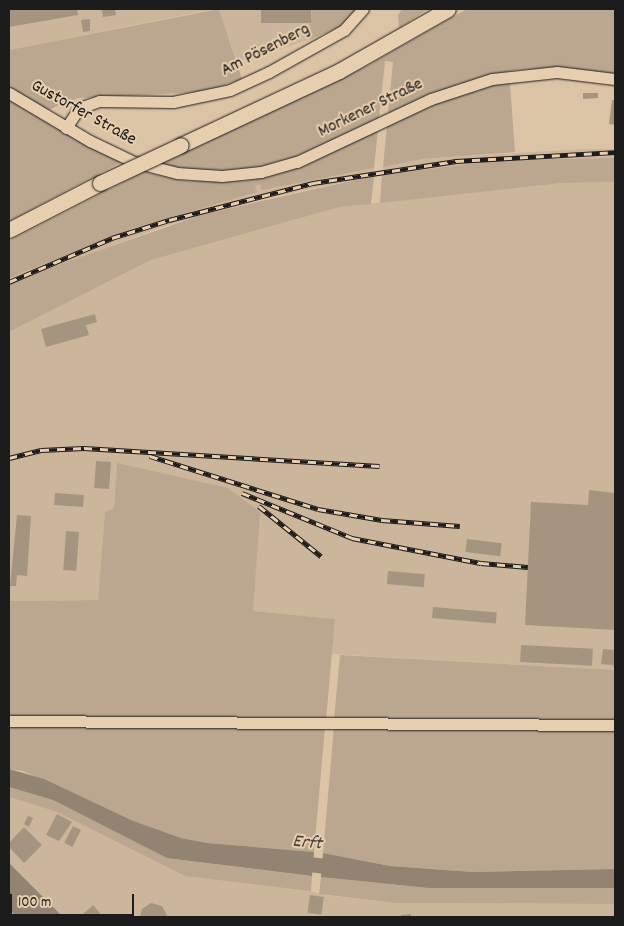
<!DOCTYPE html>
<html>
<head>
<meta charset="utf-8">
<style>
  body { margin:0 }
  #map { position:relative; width:624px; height:926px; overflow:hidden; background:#dbc3a6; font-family:Dekko,sans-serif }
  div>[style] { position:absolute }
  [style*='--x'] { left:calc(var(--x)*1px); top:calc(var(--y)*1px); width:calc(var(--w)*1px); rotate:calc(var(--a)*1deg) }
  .built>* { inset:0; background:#cbb59b }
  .green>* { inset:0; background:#bba78f }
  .water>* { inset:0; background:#928372 }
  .river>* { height:15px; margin:-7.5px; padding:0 7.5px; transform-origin:7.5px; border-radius:7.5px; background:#928372 }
  .building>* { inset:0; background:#a59580; transform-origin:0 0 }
  .roads { filter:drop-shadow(0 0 1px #1c1c1c) drop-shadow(0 0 1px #1c1c1c) }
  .minor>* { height:11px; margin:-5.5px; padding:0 5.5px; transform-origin:5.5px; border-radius:5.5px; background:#e7ceaf }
  .major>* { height:15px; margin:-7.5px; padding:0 7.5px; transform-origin:7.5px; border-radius:7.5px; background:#e7ceaf }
  .rail>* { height:4.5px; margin-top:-2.25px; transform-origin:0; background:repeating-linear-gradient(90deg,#e7ceaf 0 8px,#1c1c1c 0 16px); box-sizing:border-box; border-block:1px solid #1c1c1c }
  .bridges { filter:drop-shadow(0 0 1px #1c1c1c) drop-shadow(0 0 1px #1c1c1c) }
  .major-bridge>* { height:15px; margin:-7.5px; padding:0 7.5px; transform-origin:7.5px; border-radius:7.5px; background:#e7ceaf }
  span { translate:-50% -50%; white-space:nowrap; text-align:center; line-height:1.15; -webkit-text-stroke:4px #e7ceaf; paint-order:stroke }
  .street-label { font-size:18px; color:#1c1c1c }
  .water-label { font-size:19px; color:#45403a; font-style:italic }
  .frame { position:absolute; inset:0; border:10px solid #1c1c1c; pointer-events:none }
  .scale { position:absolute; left:10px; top:894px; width:124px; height:22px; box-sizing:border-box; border:2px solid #1c1c1c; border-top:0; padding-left:6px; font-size:15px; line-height:18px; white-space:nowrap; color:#1c1c1c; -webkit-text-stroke:4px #e7ceaf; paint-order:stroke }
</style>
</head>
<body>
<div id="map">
  <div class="built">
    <div style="clip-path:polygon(9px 9px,214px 9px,9px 50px)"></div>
    <div style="clip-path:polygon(219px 9px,312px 9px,311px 37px,309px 40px,237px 62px)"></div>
    <div style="clip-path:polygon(583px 149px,615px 149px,615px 158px,500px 160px,382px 175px,383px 167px,422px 159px)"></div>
    <div style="clip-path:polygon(374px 168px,374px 176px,257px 200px,165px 226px,9px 285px,9px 278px,49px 260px,161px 219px,257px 192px,255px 186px,260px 184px,262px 190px)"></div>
    <div style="clip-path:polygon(615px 182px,615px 670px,332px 654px,334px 619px,253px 611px,117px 463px,114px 509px,105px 512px,98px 600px,9px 601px,9px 332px,151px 260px,340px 207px,562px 183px)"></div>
    <div style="clip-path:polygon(9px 797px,323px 895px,396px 903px,615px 904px,615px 917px,9px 917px)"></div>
  </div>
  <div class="green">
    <div style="clip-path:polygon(219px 9px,242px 79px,204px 92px,78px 98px,45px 111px,9px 88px,9px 50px)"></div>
    <div style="clip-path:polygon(312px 9px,360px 9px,341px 26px,309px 40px)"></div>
    <div style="clip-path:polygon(402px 9px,428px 9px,399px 28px,398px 15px)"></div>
    <div style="clip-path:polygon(467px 9px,615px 9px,615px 74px,559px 68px,515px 70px,459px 84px,388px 114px,393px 62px,385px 61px,379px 118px,312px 152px,259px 167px,224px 171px,188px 169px,160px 164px,365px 67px)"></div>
    <div style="clip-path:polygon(507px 81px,510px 84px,515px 152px,422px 159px,383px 167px,387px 125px,458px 93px)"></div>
    <div style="clip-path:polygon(9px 93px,127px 159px,9px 221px)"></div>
    <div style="clip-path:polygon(378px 129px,374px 168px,262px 190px,260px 184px,255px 186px,257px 192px,134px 228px,9px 278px,9px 241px,143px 172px,185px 181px,245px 181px,315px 160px)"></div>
    <div style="clip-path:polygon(615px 158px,615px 182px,562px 183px,380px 203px,382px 175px,500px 160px)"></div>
    <div style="clip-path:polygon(374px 176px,371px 204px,340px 207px,151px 260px,9px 332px,9px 285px,38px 272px,204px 214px)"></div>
    <div style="clip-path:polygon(117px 463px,228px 488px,260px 512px,253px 611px,335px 619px,326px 720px,9px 718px,9px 601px,98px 600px,105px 512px,114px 508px)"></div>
    <div style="clip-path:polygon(340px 655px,615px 670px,615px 723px,334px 720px)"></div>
    <div style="clip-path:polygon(9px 724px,325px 727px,314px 852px,207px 843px,181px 838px,131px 820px,23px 771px,9px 769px)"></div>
    <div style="clip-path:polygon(334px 727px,615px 728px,615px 869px,473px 872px,390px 866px,323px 853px)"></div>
    <div style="clip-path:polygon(9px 787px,53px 800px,167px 858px,312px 876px,311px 891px,185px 876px,57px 812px,9px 797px)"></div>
    <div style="clip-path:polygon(321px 877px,428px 888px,615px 888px,615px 904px,396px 903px,319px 894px)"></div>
  </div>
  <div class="water">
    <div style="clip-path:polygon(9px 769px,44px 779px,131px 820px,181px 838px,207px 843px,314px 852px,312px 876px,167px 858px,53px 800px,9px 787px)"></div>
    <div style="clip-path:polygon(323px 853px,390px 866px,473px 872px,615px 869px,615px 888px,428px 888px,321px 877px)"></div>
    <div style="clip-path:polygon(9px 863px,63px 917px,17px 917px,9px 909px)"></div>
  </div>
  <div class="river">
    <div style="--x:293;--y:862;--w:49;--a:7"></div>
  </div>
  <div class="building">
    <div style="clip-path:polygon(9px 9px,77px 9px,78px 15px,9px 27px)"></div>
    <div style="clip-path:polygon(108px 9px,115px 9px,116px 15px,103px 17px,102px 10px)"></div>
    <div style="left:261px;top:9px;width:50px;height:14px"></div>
    <div style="clip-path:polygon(90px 19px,90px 31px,83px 32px,81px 20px)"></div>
    <div style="clip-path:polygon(583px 93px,598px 93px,598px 98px,583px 99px)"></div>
    <div style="clip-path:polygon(612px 100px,615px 100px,615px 125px,609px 124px)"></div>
    <div style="clip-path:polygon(95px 314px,97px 322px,86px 325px,89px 335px,46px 347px,41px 329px)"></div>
    <div style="left:96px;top:461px;width:15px;height:27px;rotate:4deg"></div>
    <div style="clip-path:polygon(589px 490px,615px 493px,615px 630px,525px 625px,531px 502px,588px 505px)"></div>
    <div style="left:55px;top:493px;width:29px;height:12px;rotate:4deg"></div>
    <div style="clip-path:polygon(17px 515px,31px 516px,27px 576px,17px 575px,16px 586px,10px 586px)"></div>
    <div style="left:66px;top:531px;width:13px;height:39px;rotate:4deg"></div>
    <div style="left:467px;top:539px;width:35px;height:13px;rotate:7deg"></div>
    <div style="left:388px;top:571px;width:37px;height:13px;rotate:5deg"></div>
    <div style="left:433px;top:607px;width:64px;height:11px;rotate:5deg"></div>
    <div style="left:521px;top:645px;width:72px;height:17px;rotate:3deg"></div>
    <div style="clip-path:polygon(603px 649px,615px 650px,615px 669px,613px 665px,601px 664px)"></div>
    <div style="clip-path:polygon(57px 814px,72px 822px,59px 841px,46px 835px)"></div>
    <div style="clip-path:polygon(28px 816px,33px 818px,29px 827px,24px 824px)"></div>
    <div style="left:73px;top:826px;width:9px;height:19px;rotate:27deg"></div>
    <div style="clip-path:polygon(24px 827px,42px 845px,24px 863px,9px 847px,9px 843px)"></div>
    <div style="left:310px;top:895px;width:14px;height:18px;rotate:8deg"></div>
    <div style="clip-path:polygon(151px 903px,162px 906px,168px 917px,140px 917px,142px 909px)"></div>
    <div style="clip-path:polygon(93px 905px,100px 913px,96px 917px,80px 917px)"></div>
    <div style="clip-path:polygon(411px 914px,411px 917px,401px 917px,401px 915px)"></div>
  </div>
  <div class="roads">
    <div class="minor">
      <div style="--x:9;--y:93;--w:94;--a:30.7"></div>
      <div style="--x:90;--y:141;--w:49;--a:25.5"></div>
      <div style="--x:134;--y:162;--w:44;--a:14.3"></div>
      <div style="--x:177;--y:173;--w:45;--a:3.8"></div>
      <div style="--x:222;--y:176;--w:39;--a:-6"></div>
      <div style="--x:261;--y:172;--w:37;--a:-16"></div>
      <div style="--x:297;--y:162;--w:148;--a:-25.2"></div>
      <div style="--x:431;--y:99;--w:64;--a:-18.2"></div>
      <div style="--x:492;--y:79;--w:65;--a:-6.1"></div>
      <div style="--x:557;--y:72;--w:58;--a:6.9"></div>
      <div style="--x:66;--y:128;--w:24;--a:-57"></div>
      <div style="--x:79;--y:108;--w:21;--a:-19"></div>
      <div style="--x:99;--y:101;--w:74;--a:0.8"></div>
      <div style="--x:173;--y:102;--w:58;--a:-11.9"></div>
      <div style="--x:230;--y:90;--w:43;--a:-24.8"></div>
      <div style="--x:269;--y:72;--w:86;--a:-29.2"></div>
      <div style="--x:344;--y:30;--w:28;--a:-48"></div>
      <div style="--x:9;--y:721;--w:606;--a:0.38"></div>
    </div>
    <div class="major">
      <div style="--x:181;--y:145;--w:174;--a:-25.1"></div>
      <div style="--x:339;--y:71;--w:125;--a:-29.6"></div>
      <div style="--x:9;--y:230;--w:102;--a:-27.3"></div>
    </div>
  </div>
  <div class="rail">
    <div style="--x:9;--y:282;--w:112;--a:-23.1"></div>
    <div style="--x:112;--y:238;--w:60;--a:-17.5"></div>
    <div style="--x:169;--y:220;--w:149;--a:-14.4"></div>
    <div style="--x:313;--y:183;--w:145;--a:-8.7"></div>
    <div style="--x:456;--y:161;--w:159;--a:-3.2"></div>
    <div style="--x:150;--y:456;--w:176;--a:17.5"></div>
    <div style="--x:318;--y:509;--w:65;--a:9.8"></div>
    <div style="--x:382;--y:520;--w:78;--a:4.4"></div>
    <div style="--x:9;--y:458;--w:33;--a:-14"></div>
    <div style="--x:41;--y:450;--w:43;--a:-2.7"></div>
    <div style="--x:84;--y:448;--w:296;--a:3.5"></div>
    <div style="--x:242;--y:493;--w:119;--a:22.2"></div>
    <div style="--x:352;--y:538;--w:131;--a:11"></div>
    <div style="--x:481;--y:563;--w:47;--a:4.9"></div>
    <div style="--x:259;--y:506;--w:80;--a:38.9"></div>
  </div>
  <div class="bridges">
    <div class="major-bridge">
      <div style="--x:100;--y:183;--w:89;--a:-25.1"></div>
    </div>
  </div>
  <div class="street-label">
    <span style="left:266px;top:51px;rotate:-27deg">Am Pösenberg</span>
    <span style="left:371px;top:109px;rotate:-26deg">Morkener Straße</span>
    <span style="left:83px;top:114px;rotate:29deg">Gustorfer Straße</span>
  </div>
  <div class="water-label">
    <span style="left:307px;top:844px;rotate:6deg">Erft</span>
  </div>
  <div class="frame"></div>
  <div class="scale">100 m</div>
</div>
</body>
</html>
